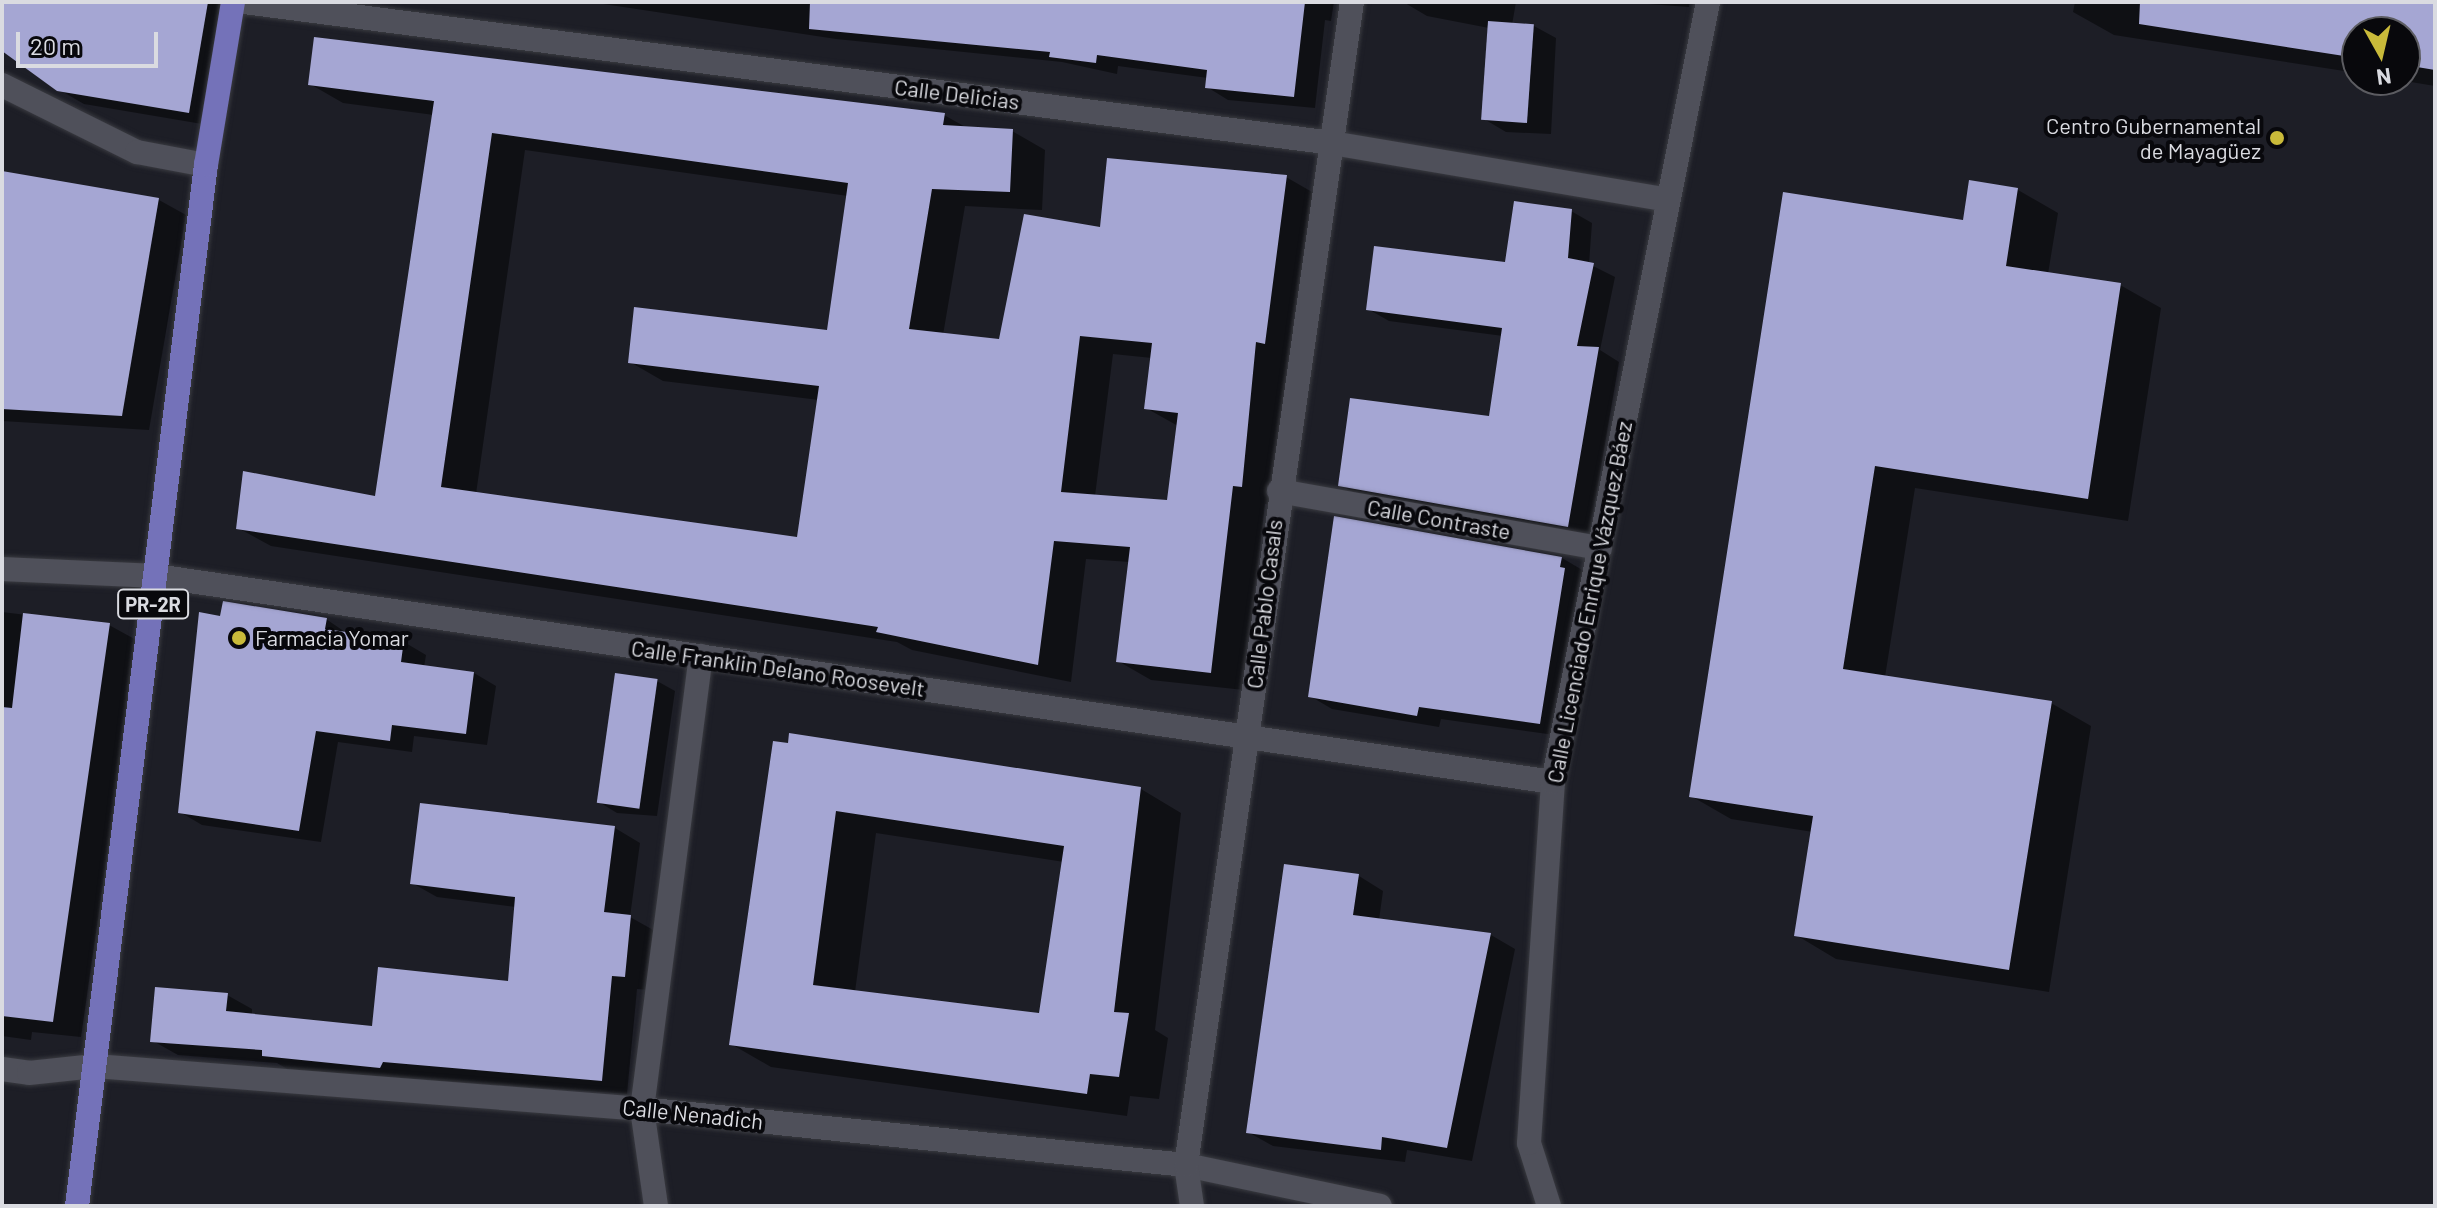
<!DOCTYPE html>
<html>
<head>
<meta charset="utf-8">
<style>
  body { margin:0 }
  #map { position:relative; width:2437px; height:1208px; overflow:hidden; background:#1d1e26; font-family:Barlow,sans-serif }
  div>[style] { position:absolute }
  [style*='--x'] { left:calc(var(--x)*1px); top:calc(var(--y)*1px); width:calc(var(--w)*1px); rotate:calc(var(--a)*1deg) }
  .shadow>* { inset:0; background:#0007 }
  .building>* { inset:0; background:#a5a6d3; transform-origin:0 0 }
  .roads { filter:drop-shadow(0 0 2px #3a3b41) drop-shadow(0 0 2px #3a3b41) }
  .minor>* { height:24px; margin:-12px; padding:0 12px; transform-origin:12px; border-radius:12px; background:#4f505a }
  .primary>* { height:24px; margin:-12px; padding:0 12px; transform-origin:12px; border-radius:12px; background:#7472b9 }
  .dots>* { width:22px; height:22px; translate:-50% -50%; box-sizing:border-box; border:4px solid #08080c; border-radius:50% }
  span { translate:-50% -50%; white-space:nowrap; text-align:center; line-height:1.15; -webkit-text-stroke:8px #08080c; paint-order:stroke }
  .shield-label span { padding:2px 6px; background:#08080c; border:2px solid; border-radius:6px; -webkit-text-stroke-width:0 }
  .shield-label { font-size:20px; color:#dadbe1; font-weight:700 }
  .street-label { font-size:22px; color:#dadbe1 }
  .poi-label { font-size:22px; color:#dadbe1 }
  .right { translate:-100% -50%; text-align:right }
  .left { translate:0 -50%; text-align:left }
  .frame { position:absolute; inset:0; border:4px solid #dadbe1; pointer-events:none }
  .north { position:absolute; left:2341px; top:16px; width:80px; height:80px; box-sizing:border-box; background:#08080c; border:2px solid #5c5c61; border-radius:50%; rotate:172deg; font-size:22px; font-weight:700; line-height:32px; text-align:center; color:#dadbe1 }
  .north::after { content:''; display:block; margin:auto; width:28px; height:36px; background:#c9ba3a; clip-path:polygon(50% 0,100% 100%,50% 72%,0 100%) }
  .scale { position:absolute; left:16px; top:32px; width:142px; height:36px; box-sizing:border-box; border:4px solid #dadbe1; border-top:0; padding-left:10px; font-size:24px; line-height:28px; white-space:nowrap; color:#dadbe1; -webkit-text-stroke:6px #08080c; paint-order:stroke }
</style>
</head>
<body>
<div id="map">
  <div class="shadow">
    <div style="clip-path:polygon(2px 2px,234px 2px,214px 126px,84px 104px,58px 89px,2px 50px)"></div>
    <div style="clip-path:polygon(590px 2px,1334px 2px,1331px 21px,1325px 20px,1315px 108px,1228px 100px,1207px 87px,1208px 78px,1118px 66px,1117px 74px,1062px 62px,836px 39px)"></div>
    <div style="clip-path:polygon(1516px 2px,1512px 25px,1534px 26px,1556px 38px,1551px 134px,1506px 132px,1484px 119px,1489px 28px,1427px 16px,1405px 3px)"></div>
    <div style="clip-path:polygon(1621px 2px,1690px 2px,1689px 7px)"></div>
    <div style="clip-path:polygon(2075px 2px,2435px 2px,2435px 86px,2399px 80px,2405px 80px,2405px 32px,2357px 32px,2357px 73px,2114px 35px,2073px 12px)"></div>
    <div style="clip-path:polygon(evenodd,310px 84px,944px 115px,969px 129px,1012px 131px,1045px 150px,1042px 210px,965px 206px,943px 335px,1001px 341px,1102px 229px,1286px 177px,1319px 196px,1297px 361px,1288px 360px,1274px 505px,1265px 504px,1244px 690px,1151px 680px,1118px 661px,1130px 562px,1086px 559px,1071px 682px,912px 650px,897px 642px,271px 546px,238px 528px,377px 499px,434px 115px,343px 103px,310px 84px,525px 150px,848px 196px,829px 333px,630px 362px,663px 381px,819px 400px,799px 539px,476px 494px,525px 150px,310px 84px,1113px 354px,1152px 358px,1146px 408px,1178px 426px,1168px 502px,1095px 496px,1113px 354px)"></div>
    <div style="clip-path:polygon(2px 173px,159px 200px,186px 215px,149px 430px,2px 421px)"></div>
    <div style="clip-path:polygon(2018px 190px,2058px 213px,2048px 274px,2120px 285px,2161px 308px,2128px 521px,1915px 488px,1885px 677px,2051px 703px,2091px 726px,2049px 992px,1836px 959px,1796px 935px,1813px 832px,1731px 819px,1691px 796px,1964px 222px)"></div>
    <div style="clip-path:polygon(1571px 211px,1592px 223px,1589px 264px,1615px 277px,1600px 350px,1619px 362px,1589px 538px,1362px 498px,1341px 485px,1490px 419px,1503px 336px,1389px 321px,1368px 309px,1507px 264px)"></div>
    <div style="clip-path:polygon(1562px 558px,1584px 571px,1562px 736px,1441px 719px,1439px 727px,1332px 709px,1310px 696px)"></div>
    <div style="clip-path:polygon(2px 612px,109px 625px,138px 641px,81px 1037px,32px 1032px,31px 1040px,2px 1036px)"></div>
    <div style="clip-path:polygon(222px 618px,326px 619px,348px 634px,404px 642px,426px 655px,424px 667px,474px 673px,496px 686px,487px 745px,414px 736px,412px 752px,338px 742px,321px 842px,202px 825px,180px 812px)"></div>
    <div style="clip-path:polygon(657px 681px,675px 691px,657px 816px,617px 813px,599px 802px)"></div>
    <div style="clip-path:polygon(evenodd,775px 743px,1141px 789px,1181px 813px,1155px 1030px,1168px 1038px,1159px 1099px,1130px 1096px,1127px 1116px,771px 1067px,731px 1044px,775px 743px,876px 833px,1064px 862px,1041px 1015px,855px 992px,876px 833px)"></div>
    <div style="clip-path:polygon(615px 828px,640px 843px,630px 917px,655px 931px,650px 990px,637px 989px,627px 1094px,289px 1070px,277px 1063px,178px 1055px,153px 1041px,227px 995px,252px 1009px,252px 1016px,374px 1028px,510px 983px,516px 907px,437px 897px,412px 883px)"></div>
    <div style="clip-path:polygon(1359px 876px,1383px 891px,1379px 920px,1491px 935px,1515px 949px,1472px 1161px,1407px 1150px,1405px 1162px,1273px 1146px,1248px 1132px)"></div>
  </div>
  <div class="building">
    <div style="clip-path:polygon(2px 2px,208px 2px,189px 113px,57px 91px,2px 51px)"></div>
    <div style="clip-path:polygon(810px 2px,1305px 2px,1294px 97px,1205px 88px,1207px 70px,1097px 55px,1096px 63px,1049px 57px,1050px 52px,809px 29px)"></div>
    <div style="clip-path:polygon(2140px 2px,2435px 2px,2435px 70px,2405px 65px,2405px 32px,2357px 32px,2357px 58px,2139px 24px)"></div>
    <div style="left:1488px;top:21px;width:46px;height:99px;rotate:4deg"></div>
    <div style="clip-path:polygon(evenodd,314px 37px,945px 113px,943px 125px,1013px 129px,1010px 192px,932px 189px,909px 329px,999px 339px,1024px 214px,1100px 227px,1107px 158px,1287px 175px,1265px 344px,1256px 342px,1242px 487px,1233px 486px,1211px 673px,1116px 662px,1130px 547px,1054px 541px,1038px 665px,876px 632px,878px 627px,236px 529px,243px 471px,375px 496px,434px 101px,308px 85px,314px 37px,492px 133px,848px 183px,827px 330px,634px 307px,628px 363px,819px 386px,797px 537px,441px 487px,492px 133px,314px 37px,1080px 336px,1152px 343px,1144px 409px,1178px 413px,1167px 500px,1061px 492px,1080px 336px)"></div>
    <div style="clip-path:polygon(2px 171px,159px 198px,122px 416px,2px 409px)"></div>
    <div style="clip-path:polygon(1969px 180px,2018px 188px,2006px 266px,2121px 283px,2088px 499px,1875px 466px,1843px 669px,2052px 701px,2009px 970px,1794px 936px,1813px 816px,1689px 797px,1783px 192px,1963px 220px)"></div>
    <div style="clip-path:polygon(1514px 201px,1572px 209px,1568px 258px,1594px 263px,1577px 346px,1599px 347px,1568px 527px,1338px 486px,1350px 398px,1489px 416px,1502px 328px,1366px 310px,1374px 246px,1505px 262px)"></div>
    <div style="clip-path:polygon(1334px 516px,1562px 557px,1560px 567px,1565px 568px,1540px 724px,1419px 707px,1417px 716px,1308px 697px)"></div>
    <div style="clip-path:polygon(223px 601px,327px 618px,325px 629px,404px 640px,401px 662px,474px 672px,466px 734px,392px 725px,390px 741px,316px 731px,299px 831px,178px 813px,199px 612px,220px 616px)"></div>
    <div style="clip-path:polygon(23px 613px,110px 623px,53px 1022px,2px 1016px,2px 707px,12px 708px)"></div>
    <div style="left:615px;top:673px;width:43px;height:131px;rotate:8deg"></div>
    <div style="clip-path:polygon(evenodd,789px 733px,1141px 787px,1114px 1012px,1129px 1013px,1119px 1077px,1090px 1074px,1087px 1094px,729px 1045px,773px 741px,788px 743px,789px 733px,836px 811px,1064px 846px,1039px 1013px,813px 985px,836px 811px)"></div>
    <div style="clip-path:polygon(420px 803px,615px 826px,604px 912px,631px 915px,625px 977px,612px 976px,602px 1081px,383px 1062px,380px 1068px,262px 1056px,262px 1050px,150px 1042px,155px 987px,228px 993px,226px 1011px,372px 1026px,378px 967px,508px 981px,515px 897px,410px 884px)"></div>
    <div style="clip-path:polygon(1284px 864px,1359px 874px,1353px 915px,1491px 933px,1447px 1148px,1382px 1137px,1381px 1150px,1246px 1133px)"></div>
  </div>
  <div class="roads">
    <div class="minor">
      <div style="--x:244;--y:2;--w:1097;--a:7.38"></div>
      <div style="--x:1332;--y:143;--w:341;--a:9.6"></div>
      <div style="--x:2;--y:85;--w:151;--a:26.4"></div>
      <div style="--x:137;--y:152;--w:70;--a:10.7"></div>
      <div style="--x:1279;--y:491;--w:326;--a:10.1"></div>
      <div style="--x:2;--y:569;--w:154;--a:2.6"></div>
      <div style="--x:156;--y:576;--w:1412;--a:8.39"></div>
      <div style="--x:2;--y:1069;--w:27;--a:8"></div>
      <div style="--x:29;--y:1073;--w:66;--a:-6.1"></div>
      <div style="--x:95;--y:1066;--w:549;--a:4.49"></div>
      <div style="--x:642;--y:1109;--w:547;--a:5.88"></div>
      <div style="--x:1186;--y:1165;--w:198;--a:11.9"></div>
      <div style="--x:656;--y:1206;--w:98;--a:-98.2"></div>
      <div style="--x:642;--y:1109;--w:457;--a:-82.6"></div>
      <div style="--x:1192;--y:1206;--w:41;--a:-98.3"></div>
      <div style="--x:1186;--y:1165;--w:1175;--a:-81.88"></div>
      <div style="--x:1549;--y:1206;--w:66;--a:-107.6"></div>
      <div style="--x:1529;--y:1143;--w:362;--a:-86.2"></div>
      <div style="--x:1553;--y:782;--w:795;--a:-78.76"></div>
    </div>
    <div class="primary">
      <div style="--x:77;--y:1206;--w:1049;--a:-82.94"></div>
      <div style="--x:206;--y:165;--w:165;--a:-80.6"></div>
    </div>
  </div>
  <div class="dots">
    <div style="left:2277px;top:138px;background:#c9ba3a"></div>
    <div style="left:239px;top:638px;background:#c9ba3a"></div>
  </div>
  <div class="shield-label">
    <span style="left:153px;top:604px">PR-2R</span>
  </div>
  <div class="street-label">
    <span style="left:957px;top:94px;rotate:7deg">Calle Delicias</span>
    <span style="left:1439px;top:519px;rotate:10deg">Calle Contraste</span>
    <span style="left:1589px;top:602px;rotate:-79deg">Calle Licenciado Enrique Vázquez Báez</span>
    <span style="left:1264px;top:604px;rotate:-83deg">Calle Pablo Casals</span>
    <span style="left:778px;top:668px;rotate:8deg">Calle Franklin Delano Roosevelt</span>
    <span style="left:693px;top:1114px;rotate:6deg">Calle Nenadich</span>
  </div>
  <div class="poi-label">
    <span class="right" style="left:2261px;top:138px">Centro Gubernamental<br>de Mayagüez</span>
    <span class="left" style="left:255px;top:638px">Farmacia Yomar</span>
  </div>
  <div class="frame"></div>
  <div class="north">N</div>
  <div class="scale">20 m</div>
</div>
</body>
</html>
